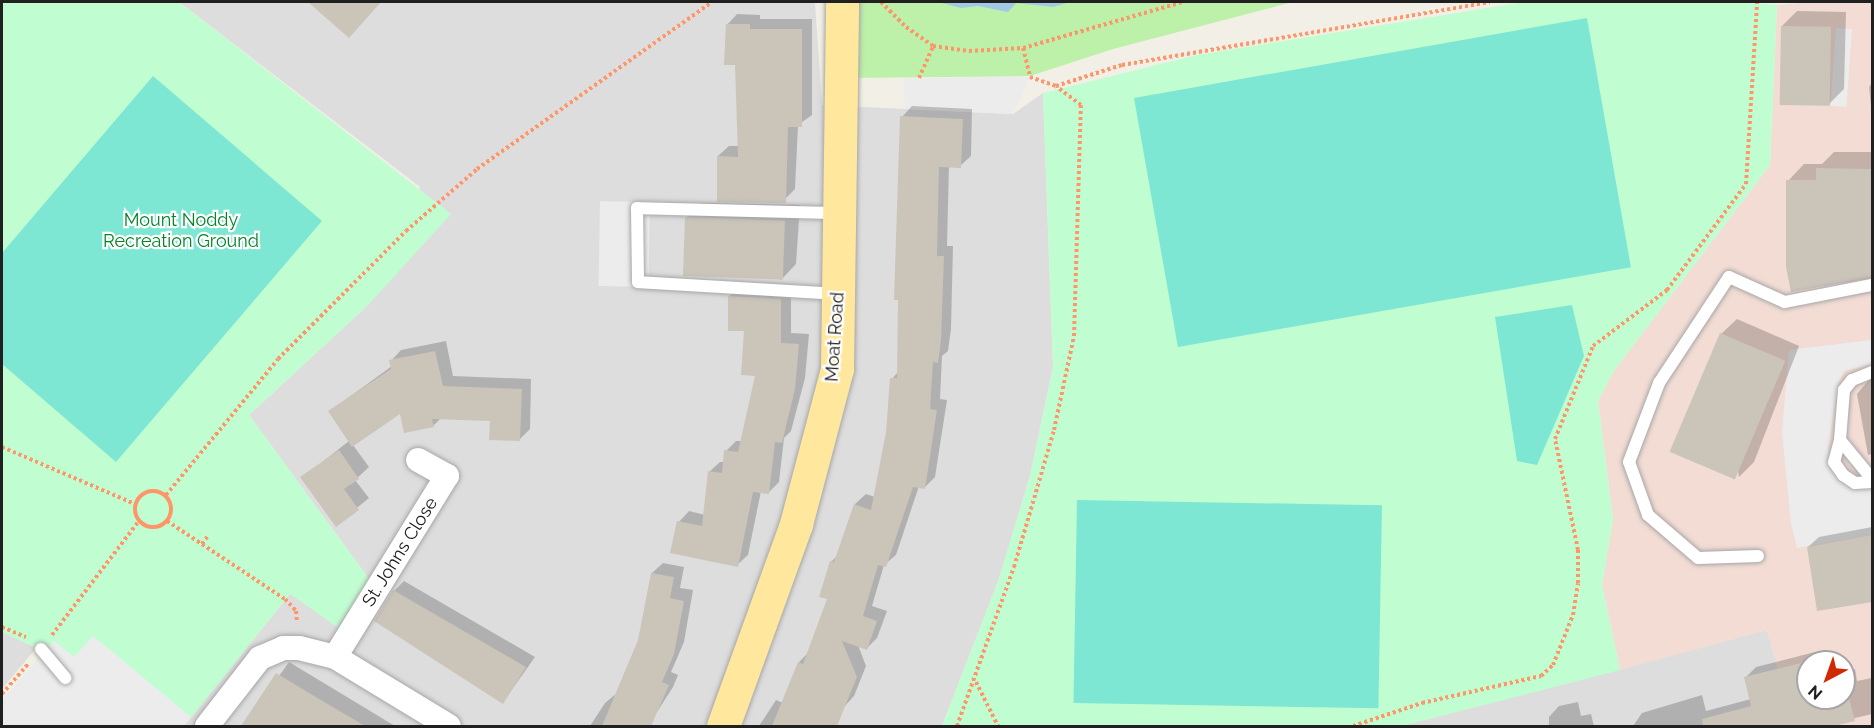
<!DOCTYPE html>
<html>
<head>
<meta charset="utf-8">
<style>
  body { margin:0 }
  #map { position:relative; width:1874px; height:728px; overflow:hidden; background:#f2f0e6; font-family:Raleway,sans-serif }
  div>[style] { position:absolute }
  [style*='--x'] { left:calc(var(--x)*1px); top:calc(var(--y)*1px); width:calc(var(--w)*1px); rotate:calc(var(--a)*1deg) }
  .residential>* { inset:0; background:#dedddd }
  .commercial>* { inset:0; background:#f3dcd4 }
  .grass>* { inset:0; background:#bdf0a8 }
  .park>* { inset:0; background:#c0fed1 }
  .pitch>* { inset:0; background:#7ee7d3; transform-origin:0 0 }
  .parking>* { inset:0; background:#ececec; transform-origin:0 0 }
  .water>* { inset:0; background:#a3c8e3 }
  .shadow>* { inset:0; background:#0003 }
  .building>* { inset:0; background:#cac4b9; transform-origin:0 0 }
  .path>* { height:4px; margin-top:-2px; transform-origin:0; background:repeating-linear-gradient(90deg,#ff966a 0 3px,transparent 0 6px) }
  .path>.ring { margin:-2px; padding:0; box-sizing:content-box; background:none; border:4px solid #ff966a; border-radius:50% }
  .roads { filter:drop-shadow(0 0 2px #a7a7a7) drop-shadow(0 0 2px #a7a7a7) }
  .service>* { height:12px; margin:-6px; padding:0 6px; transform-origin:6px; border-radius:6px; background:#fff }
  .minor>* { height:24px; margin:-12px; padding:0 12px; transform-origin:12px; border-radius:12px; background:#fff }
  .primary>* { height:33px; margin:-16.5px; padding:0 16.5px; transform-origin:16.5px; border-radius:16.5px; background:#ffe89e }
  span { translate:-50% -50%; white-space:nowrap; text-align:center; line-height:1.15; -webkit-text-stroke:4.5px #fff; paint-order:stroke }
  .park-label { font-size:18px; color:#038527 }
  .street-label { font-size:18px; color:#202020 }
  .frame { position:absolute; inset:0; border:3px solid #202020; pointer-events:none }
  .north { position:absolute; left:1796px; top:650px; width:60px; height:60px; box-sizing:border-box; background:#fff; border:2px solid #a6a6a6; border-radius:50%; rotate:221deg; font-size:16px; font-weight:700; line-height:24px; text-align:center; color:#202020 }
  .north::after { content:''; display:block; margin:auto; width:21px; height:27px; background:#d12900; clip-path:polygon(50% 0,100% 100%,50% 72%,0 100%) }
</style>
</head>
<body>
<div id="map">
  <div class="residential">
    <div style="clip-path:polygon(179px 2px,815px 2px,822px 105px,1013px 114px,1043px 93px,1053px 367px,1030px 476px,999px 579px,942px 726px,184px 726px,290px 594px,372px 583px,249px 415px,369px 304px,420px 187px)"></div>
    <div style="clip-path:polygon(1767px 630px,1794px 726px,1402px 726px,1424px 719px)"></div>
    <div style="clip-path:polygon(2px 632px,38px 646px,2px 689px)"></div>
  </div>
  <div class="commercial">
    <div style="clip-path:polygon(evenodd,1808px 2px,1872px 2px,1872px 726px,1794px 726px,1767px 630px,1620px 670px,1602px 585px,1613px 519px,1598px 401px,1613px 372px,1770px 165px,1777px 5px,1808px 2px,1808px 662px,1844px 662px,1844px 698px,1808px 698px,1808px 662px)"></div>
  </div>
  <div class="grass">
    <div style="clip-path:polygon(842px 2px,1293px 2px,1113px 49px,1030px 76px,846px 78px)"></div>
  </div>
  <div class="park">
    <div style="clip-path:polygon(2px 2px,179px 2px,451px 214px,369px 304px,249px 415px,372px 583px,337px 627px,290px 594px,184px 726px,2px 726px,2px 701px,44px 652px,2px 632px)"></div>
    <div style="clip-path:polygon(1524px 2px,1732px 2px,1777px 5px,1770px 165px,1613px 372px,1598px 401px,1613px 519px,1602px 585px,1620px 670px,1402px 726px,942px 726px,999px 579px,1030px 476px,1053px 367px,1043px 93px,1197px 55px)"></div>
  </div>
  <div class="pitch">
    <div style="left:1587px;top:18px;width:253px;height:460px;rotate:80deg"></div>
    <div style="clip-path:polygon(153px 76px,322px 221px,116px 462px,2px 364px,2px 253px)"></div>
    <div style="clip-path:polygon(1572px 305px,1584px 356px,1537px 465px,1517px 461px,1495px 317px)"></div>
    <div style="left:1077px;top:500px;width:305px;height:203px;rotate:1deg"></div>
  </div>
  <div class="parking">
    <div style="left:1836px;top:28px;width:16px;height:78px;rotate:4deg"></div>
    <div style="clip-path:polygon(1030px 77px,1013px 114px,905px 109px,903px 78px)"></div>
    <div style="left:650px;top:202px;width:85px;height:50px;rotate:91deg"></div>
    <div style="clip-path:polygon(1872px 340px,1872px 364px,1844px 371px,1838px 384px,1828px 448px,1829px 466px,1840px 479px,1872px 485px,1872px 535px,1797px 548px,1791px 523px,1782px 432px,1789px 350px)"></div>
    <div style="clip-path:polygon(93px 636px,191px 717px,184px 726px,2px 726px,4px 698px,54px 641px,74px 657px)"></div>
  </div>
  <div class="water">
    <div style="clip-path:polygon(938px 2px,1070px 2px,1053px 7px,1016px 3px,1008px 12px,978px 6px,961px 8px)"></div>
  </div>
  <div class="shadow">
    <div style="clip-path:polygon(310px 2px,380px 2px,349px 36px)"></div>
    <div style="clip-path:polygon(1797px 11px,1846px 12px,1844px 89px,1829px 104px,1782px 26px)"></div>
    <div style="clip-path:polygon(737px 14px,760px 15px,760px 19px,812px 19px,812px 115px,798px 125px,795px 189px,785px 199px,718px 156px,729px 146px,739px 146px,737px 64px,727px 25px)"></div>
    <div style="clip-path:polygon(1872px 83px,1872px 116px,1869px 87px)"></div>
    <div style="clip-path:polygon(912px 106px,972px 109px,971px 156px,960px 166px,949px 165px,947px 246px,953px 246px,951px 329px,948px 351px,942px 356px,940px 399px,947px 400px,935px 477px,925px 487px,919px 486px,896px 555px,884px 565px,872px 606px,887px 611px,877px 638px,867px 648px,858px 645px,866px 666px,854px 696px,844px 707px,815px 718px,811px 726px,759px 726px,776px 700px,783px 703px,799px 662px,809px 652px,829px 598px,831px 562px,838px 555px,855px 504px,866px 494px,875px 497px,888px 433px,892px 379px,898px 372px,902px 117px)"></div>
    <div style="clip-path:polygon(1834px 152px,1872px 152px,1872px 278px,1792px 291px,1788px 181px,1804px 164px,1822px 164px)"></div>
    <div style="clip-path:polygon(701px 203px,800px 205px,796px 264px,781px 280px,686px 218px)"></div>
    <div style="clip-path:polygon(740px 286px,791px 289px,791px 333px,809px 334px,805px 378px,791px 431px,784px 438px,779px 482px,769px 492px,761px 491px,748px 555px,737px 565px,679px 522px,689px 511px,705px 515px,709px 472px,720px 462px,724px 462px,726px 451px,736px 441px,742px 441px,757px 375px,746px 329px,729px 296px)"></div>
    <div style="clip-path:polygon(1737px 319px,1799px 346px,1754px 462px,1739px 477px,1721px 334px)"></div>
    <div style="clip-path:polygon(446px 341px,453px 376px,531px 379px,530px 429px,519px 440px,492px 420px,441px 418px,433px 426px,401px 412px,353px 445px,369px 467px,355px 480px,369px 498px,336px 525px,302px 478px,349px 441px,330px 411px,392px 366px,391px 361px,401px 350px)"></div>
    <div style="clip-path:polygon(1872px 376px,1872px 454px,1868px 455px,1857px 394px)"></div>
    <div style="clip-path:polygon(1872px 527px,1872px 601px,1818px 610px,1808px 547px,1819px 537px)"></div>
    <div style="clip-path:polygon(663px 563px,684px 567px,680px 588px,693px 590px,684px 642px,671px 672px,678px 675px,673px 687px,648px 726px,590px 726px,605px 703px,617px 693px,640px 641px,652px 573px)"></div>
    <div style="clip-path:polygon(404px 581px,535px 657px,503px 702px,394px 591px)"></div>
    <div style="clip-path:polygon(1815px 652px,1818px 662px,1808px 662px,1808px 698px,1844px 698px,1844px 672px,1855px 669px,1857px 681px,1872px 678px,1872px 714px,1821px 726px,1633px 726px,1642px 713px,1702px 695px,1706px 711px,1751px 699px,1746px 677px,1756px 667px)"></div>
    <div style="clip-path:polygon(289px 662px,395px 726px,243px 726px)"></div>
    <div style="clip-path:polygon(1578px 702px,1581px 716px,1591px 714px,1594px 726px,1549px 726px,1549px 717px,1559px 706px)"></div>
  </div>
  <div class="building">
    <div style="clip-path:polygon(308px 2px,381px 2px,349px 38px)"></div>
    <div style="clip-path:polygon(726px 24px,750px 24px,750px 29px,802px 29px,802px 127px,788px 127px,786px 203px,717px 202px,717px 156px,738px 157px,735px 65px,724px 65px)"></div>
    <div style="left:1781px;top:26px;width:50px;height:79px;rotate:1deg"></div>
    <div style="clip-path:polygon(900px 116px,963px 119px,961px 168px,939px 167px,937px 256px,944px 256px,941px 340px,938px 363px,933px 362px,930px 409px,937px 410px,925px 489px,913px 487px,886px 567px,878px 565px,863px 616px,877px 621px,867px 650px,842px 641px,857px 677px,837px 726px,772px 726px,798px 662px,803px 664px,827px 599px,819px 597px,830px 561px,834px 562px,854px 504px,871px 510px,886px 432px,890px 378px,897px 378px,898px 300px,894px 300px)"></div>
    <div style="clip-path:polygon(1816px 168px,1872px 169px,1872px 277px,1791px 292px,1786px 267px,1786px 180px,1816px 180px)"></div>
    <div style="left:685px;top:217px;width:100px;height:59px;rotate:2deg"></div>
    <div style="clip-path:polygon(728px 296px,781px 299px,781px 343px,799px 344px,795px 389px,782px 443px,775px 442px,769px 494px,753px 492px,738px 567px,670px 553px,677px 521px,702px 526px,708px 471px,722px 473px,724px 450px,738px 452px,755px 376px,741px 375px,744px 331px,728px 331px)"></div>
    <div style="left:1720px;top:333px;width:71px;height:129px;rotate:23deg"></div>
    <div style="clip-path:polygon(435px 351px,443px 386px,522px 389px,520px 441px,489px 440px,490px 421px,432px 419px,434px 427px,404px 433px,400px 414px,352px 447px,328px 411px,391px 369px,389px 360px)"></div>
    <div style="clip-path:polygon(339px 450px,359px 479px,344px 489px,359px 510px,336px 527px,300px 477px)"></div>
    <div style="clip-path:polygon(1872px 535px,1872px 602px,1817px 611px,1807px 547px)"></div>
    <div style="clip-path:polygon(651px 573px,674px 577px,670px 598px,684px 601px,674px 654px,662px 682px,669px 685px,651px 726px,602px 726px,638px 640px)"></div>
    <div style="clip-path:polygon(393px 590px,526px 667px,503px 704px,374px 621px)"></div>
    <div style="clip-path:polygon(1805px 662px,1808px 698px,1844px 698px,1844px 679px,1855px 721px,1834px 726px,1703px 726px,1702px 719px,1751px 706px,1744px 677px)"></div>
    <div style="clip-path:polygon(276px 673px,304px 690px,365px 726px,241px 726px)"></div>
  </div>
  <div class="path">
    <div style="--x:881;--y:2;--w:35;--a:45"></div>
    <div style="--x:906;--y:27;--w:33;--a:35"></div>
    <div style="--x:933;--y:46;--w:36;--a:8"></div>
    <div style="--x:969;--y:51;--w:54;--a:-3.2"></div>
    <div style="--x:1023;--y:48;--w:166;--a:-16.1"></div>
    <div style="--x:1023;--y:48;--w:30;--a:76"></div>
    <div style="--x:1030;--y:77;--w:28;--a:19"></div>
    <div style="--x:1056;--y:86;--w:69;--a:-17.7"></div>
    <div style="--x:1122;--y:65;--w:373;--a:-9.7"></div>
    <div style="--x:919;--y:78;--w:35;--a:-66"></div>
    <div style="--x:2;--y:447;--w:145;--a:23.2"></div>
    <div class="ring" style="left:135px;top:491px;width:32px;height:32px"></div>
    <div style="--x:166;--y:495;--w:176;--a:-50.5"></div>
    <div style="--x:278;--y:359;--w:181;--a:-45"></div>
    <div style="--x:406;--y:231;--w:94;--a:-41.1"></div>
    <div style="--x:477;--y:169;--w:288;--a:-35.4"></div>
    <div style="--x:167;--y:521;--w:141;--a:33.5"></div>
    <div style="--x:285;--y:599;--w:16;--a:47"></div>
    <div style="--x:296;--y:611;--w:12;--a:85"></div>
    <div style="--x:202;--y:544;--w:9;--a:-54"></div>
    <div style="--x:2;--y:627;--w:26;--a:23"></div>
    <div style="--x:52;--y:635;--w:143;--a:-52.7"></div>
    <div style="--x:976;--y:682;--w:49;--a:63.4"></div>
    <div style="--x:2;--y:694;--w:40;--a:-49"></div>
    <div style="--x:957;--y:726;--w:169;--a:-70.3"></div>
    <div style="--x:1014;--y:567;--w:143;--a:-73.7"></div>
    <div style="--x:1054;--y:430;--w:96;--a:-78"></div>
    <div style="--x:1074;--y:336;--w:231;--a:-88.3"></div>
    <div style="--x:1081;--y:105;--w:31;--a:-143"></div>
    <div style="--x:1353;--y:726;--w:73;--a:-18.4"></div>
    <div style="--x:1422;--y:703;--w:122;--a:-12.8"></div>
    <div style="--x:1541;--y:676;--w:16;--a:-43"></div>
    <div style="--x:1553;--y:665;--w:54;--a:-68.2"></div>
    <div style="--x:1573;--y:615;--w:32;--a:-81"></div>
    <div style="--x:1578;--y:583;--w:33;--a:-90"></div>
    <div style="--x:1578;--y:550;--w:113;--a:-101.7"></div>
    <div style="--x:1555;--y:439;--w:100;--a:-67.8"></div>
    <div style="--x:1593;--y:346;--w:93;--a:-37.1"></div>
    <div style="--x:1667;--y:290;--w:132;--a:-53.3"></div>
    <div style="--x:1746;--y:184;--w:182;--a:-86.5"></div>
  </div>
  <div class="roads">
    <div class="service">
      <div style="--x:837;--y:213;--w:200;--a:-178.6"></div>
      <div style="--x:637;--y:208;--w:74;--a:89.2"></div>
      <div style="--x:638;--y:282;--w:200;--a:3.4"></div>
      <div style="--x:1872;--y:372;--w:22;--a:158"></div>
      <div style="--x:1852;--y:380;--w:13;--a:129"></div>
      <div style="--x:1844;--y:390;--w:50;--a:94.6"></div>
      <div style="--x:1840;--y:440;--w:50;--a:50.6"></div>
      <div style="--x:1840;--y:440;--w:23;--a:105"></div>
      <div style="--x:1834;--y:462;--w:16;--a:55"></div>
      <div style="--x:1843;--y:475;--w:14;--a:34"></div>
      <div style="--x:1855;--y:483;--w:17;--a:-3"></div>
      <div style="--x:1758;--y:556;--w:60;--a:178.1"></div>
      <div style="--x:1698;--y:558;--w:66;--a:-139.3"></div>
      <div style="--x:1648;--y:515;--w:56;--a:-109.7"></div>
      <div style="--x:1629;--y:462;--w:85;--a:-69.2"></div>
      <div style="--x:1659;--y:383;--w:127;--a:-56.6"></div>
      <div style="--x:1729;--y:277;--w:61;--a:24.1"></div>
      <div style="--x:1785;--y:302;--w:89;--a:-11.1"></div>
      <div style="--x:41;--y:649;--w:38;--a:50"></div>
    </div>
    <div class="minor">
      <div style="--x:335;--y:657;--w:213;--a:-58.3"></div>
      <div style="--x:447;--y:476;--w:33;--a:-151"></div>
      <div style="--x:207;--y:726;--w:86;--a:-52.1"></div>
      <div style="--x:260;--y:658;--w:25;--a:-23"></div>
      <div style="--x:283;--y:648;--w:16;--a:0"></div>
      <div style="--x:299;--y:648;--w:37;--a:14"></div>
      <div style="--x:335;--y:657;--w:133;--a:31.2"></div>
    </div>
    <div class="primary">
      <div style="--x:723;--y:726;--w:215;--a:-70.1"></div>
      <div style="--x:796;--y:524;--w:160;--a:-75.2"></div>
      <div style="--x:837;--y:369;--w:367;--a:-89.2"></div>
    </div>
  </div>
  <div class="park-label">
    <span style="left:181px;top:231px">Mount Noddy<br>Recreation Ground</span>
  </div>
  <div class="street-label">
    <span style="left:835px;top:337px;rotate:-86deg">Moat Road</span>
    <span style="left:400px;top:552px;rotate:-58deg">St. Johns Close</span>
  </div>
  <div class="frame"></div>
  <div class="north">N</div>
</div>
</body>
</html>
